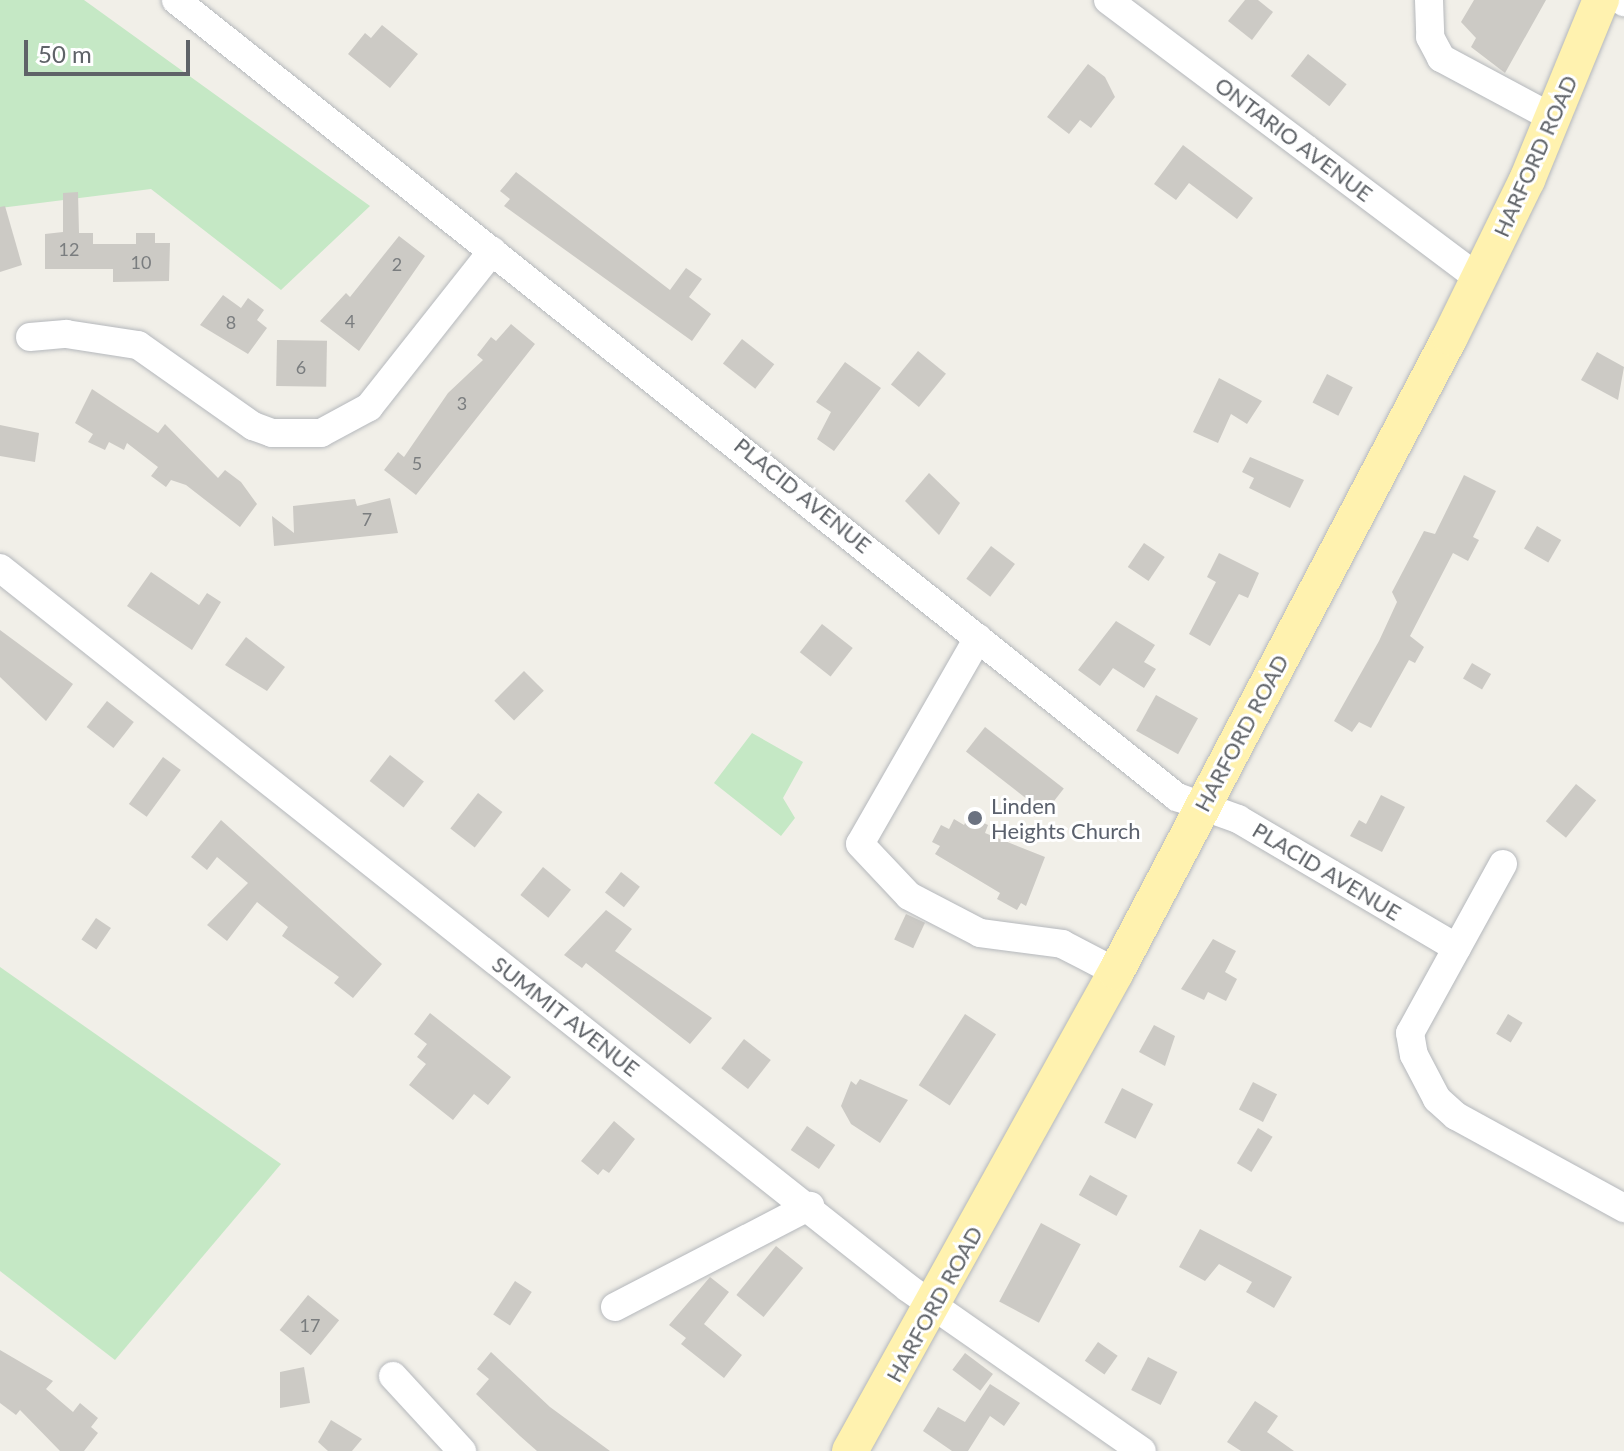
<!DOCTYPE html>
<html>
<head>
<meta charset="utf-8">
<style>
  body { margin:0 }
  #map { position:relative; width:1624px; height:1451px; overflow:hidden; background:#f1efe8; font-family:Lato,sans-serif }
  div>[style] { position:absolute }
  [style*='--x'] { left:calc(var(--x)*1px); top:calc(var(--y)*1px); width:calc(var(--w)*1px); rotate:calc(var(--a)*1deg) }
  .green>* { inset:0; background:#c5e8c5 }
  .building>* { inset:0; background:#cccac5; transform-origin:0 0 }
  .roads { filter:drop-shadow(0 0 2px #b5b8bc) drop-shadow(0 0 2px #b5b8bc) }
  .minor>* { height:28px; margin:-14px; padding:0 14px; transform-origin:14px; border-radius:14px; background:#fff }
  .major>* { height:36px; margin:-18px; padding:0 18px; transform-origin:18px; border-radius:18px; background:#fff2af }
  .dots>* { width:22px; height:22px; translate:-50% -50%; box-sizing:border-box; border:4px solid #fff; border-radius:50% }
  span { translate:-50% -50%; white-space:nowrap; text-align:center; line-height:1.15; -webkit-text-stroke:6px #fff; paint-order:stroke }
  .number-label { font-size:18px; color:#7a7d7f }
  .number-label span { -webkit-text-stroke-width:0 }
  .street-label { font-size:22px; color:#5f6368 }
  .worship-label { font-size:22px; color:#5b616d }
  .left { translate:0 -50%; text-align:left }
  .scale { position:absolute; left:24px; top:40px; width:166px; height:36px; box-sizing:border-box; border:4px solid #5f6368; border-top:0; padding-left:10px; font-size:24px; line-height:28px; white-space:nowrap; color:#5f6368; -webkit-text-stroke:6px #fff; paint-order:stroke }
</style>
</head>
<body>
<div id="map">
  <div class="green">
    <div style="clip-path:polygon(0 0,84px 0,370px 206px,281px 290px,151px 189px,0 208px)"></div>
    <div style="clip-path:polygon(752px 733px,803px 762px,783px 798px,795px 818px,781px 836px,714px 783px)"></div>
    <div style="clip-path:polygon(0 967px,281px 1164px,115px 1360px,0 1271px)"></div>
  </div>
  <div class="building">
    <div style="clip-path:polygon(1245px 0,1258px 0,1273px 12px,1252px 40px,1228px 21px)"></div>
    <div style="clip-path:polygon(1474px 0,1546px 0,1505px 73px,1471px 47px,1476px 38px,1461px 22px)"></div>
    <div style="clip-path:polygon(382px 25px,418px 54px,390px 88px,348px 54px,365px 33px,371px 38px)"></div>
    <div style="left:1308px;top:54px;width:49px;height:28px;rotate:38deg"></div>
    <div style="clip-path:polygon(1088px 64px,1105px 77px,1115px 97px,1091px 128px,1080px 120px,1069px 134px,1047px 117px)"></div>
    <div style="clip-path:polygon(1183px 145px,1253px 198px,1237px 219px,1189px 183px,1176px 200px,1154px 184px)"></div>
    <div style="clip-path:polygon(516px 172px,670px 290px,686px 268px,702px 279px,689px 297px,711px 314px,692px 341px,504px 206px,510px 199px,500px 191px)"></div>
    <div style="clip-path:polygon(78px 192px,79px 233px,93px 233px,93px 244px,136px 244px,136px 233px,155px 233px,155px 243px,170px 243px,169px 281px,113px 282px,113px 269px,45px 269px,45px 234px,63px 232px,63px 193px)"></div>
    <div style="clip-path:polygon(5px 206px,22px 265px,0 272px,0 207px)"></div>
    <div style="clip-path:polygon(399px 236px,425px 256px,359px 351px,320px 321px,346px 293px,350px 297px)"></div>
    <div style="clip-path:polygon(223px 295px,241px 308px,248px 298px,264px 310px,257px 320px,267px 328px,248px 354px,200px 325px)"></div>
    <div style="clip-path:polygon(511px 324px,535px 344px,416px 495px,384px 470px,398px 452px,404px 457px,448px 393px,483px 360px,477px 355px,491px 337px,496px 341px)"></div>
    <div style="left:742px;top:339px;width:41px;height:31px;rotate:38deg"></div>
    <div style="left:277px;top:340px;width:50px;height:46px;rotate:1deg"></div>
    <div style="left:918px;top:351px;width:36px;height:43px;rotate:39deg"></div>
    <div style="clip-path:polygon(1597px 352px,1624px 367px,1618px 400px,1581px 380px)"></div>
    <div style="clip-path:polygon(845px 362px,881px 388px,834px 451px,817px 439px,831px 412px,816px 402px)"></div>
    <div style="left:1327px;top:374px;width:29px;height:32px;rotate:27deg"></div>
    <div style="clip-path:polygon(1219px 378px,1262px 401px,1247px 424px,1231px 414px,1218px 443px,1193px 432px)"></div>
    <div style="clip-path:polygon(92px 389px,158px 433px,165px 424px,218px 478px,225px 470px,241px 482px,257px 504px,240px 527px,186px 485px,171px 480px,166px 487px,151px 476px,158px 467px,127px 443px,124px 450px,109px 442px,105px 450px,88px 442px,93px 434px,75px 423px)"></div>
    <div style="clip-path:polygon(0 425px,39px 433px,35px 462px,0 456px)"></div>
    <div style="clip-path:polygon(1250px 457px,1304px 480px,1290px 508px,1249px 488px,1254px 478px,1242px 472px)"></div>
    <div style="clip-path:polygon(929px 473px,960px 503px,939px 535px,905px 501px)"></div>
    <div style="clip-path:polygon(1464px 475px,1496px 491px,1473px 537px,1479px 540px,1468px 561px,1453px 553px,1410px 636px,1424px 647px,1415px 663px,1409px 660px,1371px 728px,1359px 722px,1352px 732px,1334px 721px,1379px 641px,1397px 602px,1392px 592px,1424px 531px,1435px 534px)"></div>
    <div style="clip-path:polygon(390px 498px,398px 533px,274px 546px,272px 516px,294px 533px,293px 506px,355px 499px,357px 506px)"></div>
    <div style="left:1537px;top:526px;width:28px;height:26px;rotate:30deg"></div>
    <div style="left:1144px;top:543px;width:25px;height:29px;rotate:34deg"></div>
    <div style="left:991px;top:546px;width:30px;height:41px;rotate:37deg"></div>
    <div style="clip-path:polygon(1219px 553px,1259px 573px,1248px 598px,1239px 594px,1210px 646px,1189px 634px,1216px 582px,1207px 577px)"></div>
    <div style="clip-path:polygon(151px 572px,199px 605px,207px 593px,221px 602px,192px 650px,127px 606px)"></div>
    <div style="clip-path:polygon(1116px 621px,1155px 645px,1144px 662px,1156px 669px,1144px 688px,1113px 668px,1100px 686px,1078px 670px)"></div>
    <div style="left:822px;top:624px;width:39px;height:36px;rotate:38deg"></div>
    <div style="clip-path:polygon(0 630px,73px 684px,46px 721px,0 677px)"></div>
    <div style="clip-path:polygon(246px 637px,285px 667px,267px 691px,225px 665px)"></div>
    <div style="left:1472px;top:663px;width:22px;height:18px;rotate:30deg"></div>
    <div style="left:524px;top:671px;width:28px;height:42px;rotate:45deg"></div>
    <div style="left:1156px;top:695px;width:48px;height:41px;rotate:29deg"></div>
    <div style="left:107px;top:701px;width:34px;height:33px;rotate:38deg"></div>
    <div style="left:985px;top:727px;width:100px;height:31px;rotate:38deg"></div>
    <div style="left:390px;top:755px;width:43px;height:33px;rotate:38deg"></div>
    <div style="left:163px;top:757px;width:22px;height:58px;rotate:36deg"></div>
    <div style="left:1576px;top:784px;width:26px;height:48px;rotate:39deg"></div>
    <div style="left:478px;top:793px;width:31px;height:45px;rotate:38deg"></div>
    <div style="clip-path:polygon(1381px 795px,1405px 807px,1382px 852px,1350px 836px,1359px 820px,1366px 824px)"></div>
    <div style="clip-path:polygon(969px 816px,988px 825px,985px 833px,1045px 857px,1026px 906px,1021px 903px,1017px 910px,997px 899px,1000px 893px,935px 854px,940px 846px,932px 842px,941px 825px,949px 829px,954px 819px,964px 825px)"></div>
    <div style="clip-path:polygon(221px 820px,382px 964px,353px 998px,334px 983px,339px 977px,282px 936px,288px 927px,257px 902px,227px 941px,207px 925px,248px 883px,217px 857px,207px 870px,191px 857px)"></div>
    <div style="left:543px;top:867px;width:36px;height:36px;rotate:39deg"></div>
    <div style="left:621px;top:872px;width:24px;height:26px;rotate:38deg"></div>
    <div style="clip-path:polygon(606px 910px,632px 929px,615px 951px,712px 1018px,690px 1044px,586px 963px,582px 968px,564px 955px)"></div>
    <div style="left:906px;top:914px;width:21px;height:28px;rotate:25deg"></div>
    <div style="left:96px;top:918px;width:18px;height:26px;rotate:34deg"></div>
    <div style="clip-path:polygon(1213px 939px,1236px 951px,1225px 972px,1237px 979px,1226px 1001px,1208px 992px,1204px 1000px,1181px 989px)"></div>
    <div style="clip-path:polygon(430px 1013px,511px 1077px,488px 1105px,474px 1094px,453px 1120px,409px 1085px,426px 1064px,417px 1057px,427px 1044px,414px 1034px)"></div>
    <div style="left:965px;top:1014px;width:37px;height:85px;rotate:33deg"></div>
    <div style="left:1508px;top:1014px;width:17px;height:23px;rotate:31deg"></div>
    <div style="clip-path:polygon(1154px 1025px,1175px 1036px,1165px 1066px,1139px 1052px)"></div>
    <div style="left:744px;top:1039px;width:34px;height:37px;rotate:38deg"></div>
    <div style="clip-path:polygon(860px 1079px,908px 1100px,880px 1143px,851px 1124px,841px 1106px,851px 1081px,856px 1085px)"></div>
    <div style="left:1253px;top:1082px;width:27px;height:31px;rotate:27deg"></div>
    <div style="left:1122px;top:1088px;width:35px;height:39px;rotate:27deg"></div>
    <div style="clip-path:polygon(614px 1121px,635px 1139px,609px 1173px,603px 1169px,598px 1175px,581px 1161px)"></div>
    <div style="left:807px;top:1126px;width:34px;height:29px;rotate:34deg"></div>
    <div style="left:1258px;top:1128px;width:17px;height:41px;rotate:31deg"></div>
    <div style="left:1090px;top:1175px;width:43px;height:23px;rotate:29deg"></div>
    <div style="left:1041px;top:1223px;width:45px;height:89px;rotate:28deg"></div>
    <div style="clip-path:polygon(1200px 1229px,1292px 1277px,1274px 1308px,1246px 1292px,1252px 1282px,1219px 1264px,1205px 1281px,1179px 1267px)"></div>
    <div style="left:776px;top:1246px;width:35px;height:63px;rotate:39deg"></div>
    <div style="clip-path:polygon(710px 1277px,729px 1292px,704px 1324px,742px 1355px,724px 1378px,681px 1344px,686px 1338px,669px 1325px)"></div>
    <div style="left:515px;top:1281px;width:20px;height:40px;rotate:33deg"></div>
    <div style="left:308px;top:1295px;width:40px;height:45px;rotate:39deg"></div>
    <div style="left:1098px;top:1342px;width:24px;height:23px;rotate:35deg"></div>
    <div style="clip-path:polygon(0 1350px,53px 1381px,46px 1389px,73px 1412px,80px 1403px,98px 1418px,91px 1427px,98px 1433px,84px 1451px,60px 1451px,20px 1410px,16px 1415px,0 1403px)"></div>
    <div style="clip-path:polygon(491px 1352px,550px 1407px,610px 1451px,537px 1451px,520px 1436px,476px 1394px,489px 1379px,477px 1369px)"></div>
    <div style="left:965px;top:1353px;width:35px;height:21px;rotate:37deg"></div>
    <div style="left:1148px;top:1357px;width:33px;height:37px;rotate:27deg"></div>
    <div style="clip-path:polygon(304px 1367px,310px 1403px,280px 1408px,280px 1372px)"></div>
    <div style="clip-path:polygon(990px 1384px,1020px 1403px,1004px 1426px,990px 1416px,968px 1451px,952px 1451px,923px 1431px,938px 1407px,965px 1422px)"></div>
    <div style="clip-path:polygon(1255px 1401px,1278px 1416px,1267px 1432px,1294px 1451px,1241px 1451px,1227px 1442px)"></div>
    <div style="clip-path:polygon(331px 1420px,362px 1439px,352px 1451px,328px 1451px,318px 1442px)"></div>
  </div>
  <div class="roads">
    <div class="minor">
      <div style="--x:176;--y:0;--w:1280;--a:38.53"></div>
      <div style="--x:1177;--y:797;--w:65;--a:19.8"></div>
      <div style="--x:1238;--y:819;--w:254;--a:30.5"></div>
      <div style="--x:1108;--y:0;--w:465;--a:36.9"></div>
      <div style="--x:1429;--y:0;--w:37;--a:88"></div>
      <div style="--x:1430;--y:37;--w:24;--a:62"></div>
      <div style="--x:1441;--y:58;--w:127;--a:28.2"></div>
      <div style="--x:1621;--y:0;--w:4;--a:34"></div>
      <div style="--x:30;--y:337;--w:36;--a:-5"></div>
      <div style="--x:66;--y:334;--w:73;--a:8.7"></div>
      <div style="--x:138;--y:345;--w:141;--a:35.2"></div>
      <div style="--x:253;--y:426;--w:20;--a:20"></div>
      <div style="--x:272;--y:433;--w:49;--a:0"></div>
      <div style="--x:321;--y:433;--w:55;--a:-28.4"></div>
      <div style="--x:369;--y:407;--w:199;--a:-51.7"></div>
      <div style="--x:0;--y:568;--w:1159;--a:38.41"></div>
      <div style="--x:908;--y:1288;--w:285;--a:34.9"></div>
      <div style="--x:978;--y:638;--w:237;--a:119.8"></div>
      <div style="--x:860;--y:844;--w:71;--a:46.7"></div>
      <div style="--x:909;--y:896;--w:80;--a:27.5"></div>
      <div style="--x:980;--y:933;--w:83;--a:7.6"></div>
      <div style="--x:1062;--y:944;--w:61;--a:27.4"></div>
      <div style="--x:1503;--y:864;--w:193;--a:118.8"></div>
      <div style="--x:1410;--y:1033;--w:22;--a:80"></div>
      <div style="--x:1414;--y:1055;--w:50;--a:62.4"></div>
      <div style="--x:1437;--y:1099;--w:25;--a:42"></div>
      <div style="--x:1456;--y:1116;--w:192;--a:28.7"></div>
      <div style="--x:615;--y:1307;--w:220;--a:-27.4"></div>
      <div style="--x:393;--y:1376;--w:102;--a:47.4"></div>
    </div>
    <div class="major">
      <div style="--x:850;--y:1451;--w:548;--a:-60.96"></div>
      <div style="--x:1116;--y:972;--w:717;--a:-62.26"></div>
      <div style="--x:1450;--y:337;--w:175;--a:-63.9"></div>
      <div style="--x:1527;--y:180;--w:195;--a:-67.7"></div>
    </div>
  </div>
  <div class="dots">
    <div style="left:975px;top:818px;background:#6b7280"></div>
  </div>
  <div class="number-label">
    <span style="left:69px;top:249px">12</span>
    <span style="left:141px;top:262px">10</span>
    <span style="left:397px;top:264px">2</span>
    <span style="left:350px;top:321px">4</span>
    <span style="left:231px;top:322px">8</span>
    <span style="left:301px;top:367px">6</span>
    <span style="left:462px;top:403px">3</span>
    <span style="left:417px;top:463px">5</span>
    <span style="left:367px;top:519px">7</span>
    <span style="left:310px;top:1325px">17</span>
  </div>
  <div class="street-label">
    <span style="left:1294px;top:139px;rotate:37deg">ONTARIO AVENUE</span>
    <span style="left:1535px;top:156px;rotate:-66deg">HARFORD ROAD</span>
    <span style="left:803px;top:495px;rotate:39deg">PLACID AVENUE</span>
    <span style="left:1241px;top:733px;rotate:-62deg">HARFORD ROAD</span>
    <span style="left:1327px;top:871px;rotate:31deg">PLACID AVENUE</span>
    <span style="left:566px;top:1016px;rotate:38deg">SUMMIT AVENUE</span>
    <span style="left:934px;top:1304px;rotate:-61deg">HARFORD ROAD</span>
  </div>
  <div class="worship-label">
    <span class="left" style="left:991px;top:818px">Linden<br>Heights Church</span>
  </div>
  <div class="scale">50 m</div>
</div>
</body>
</html>
